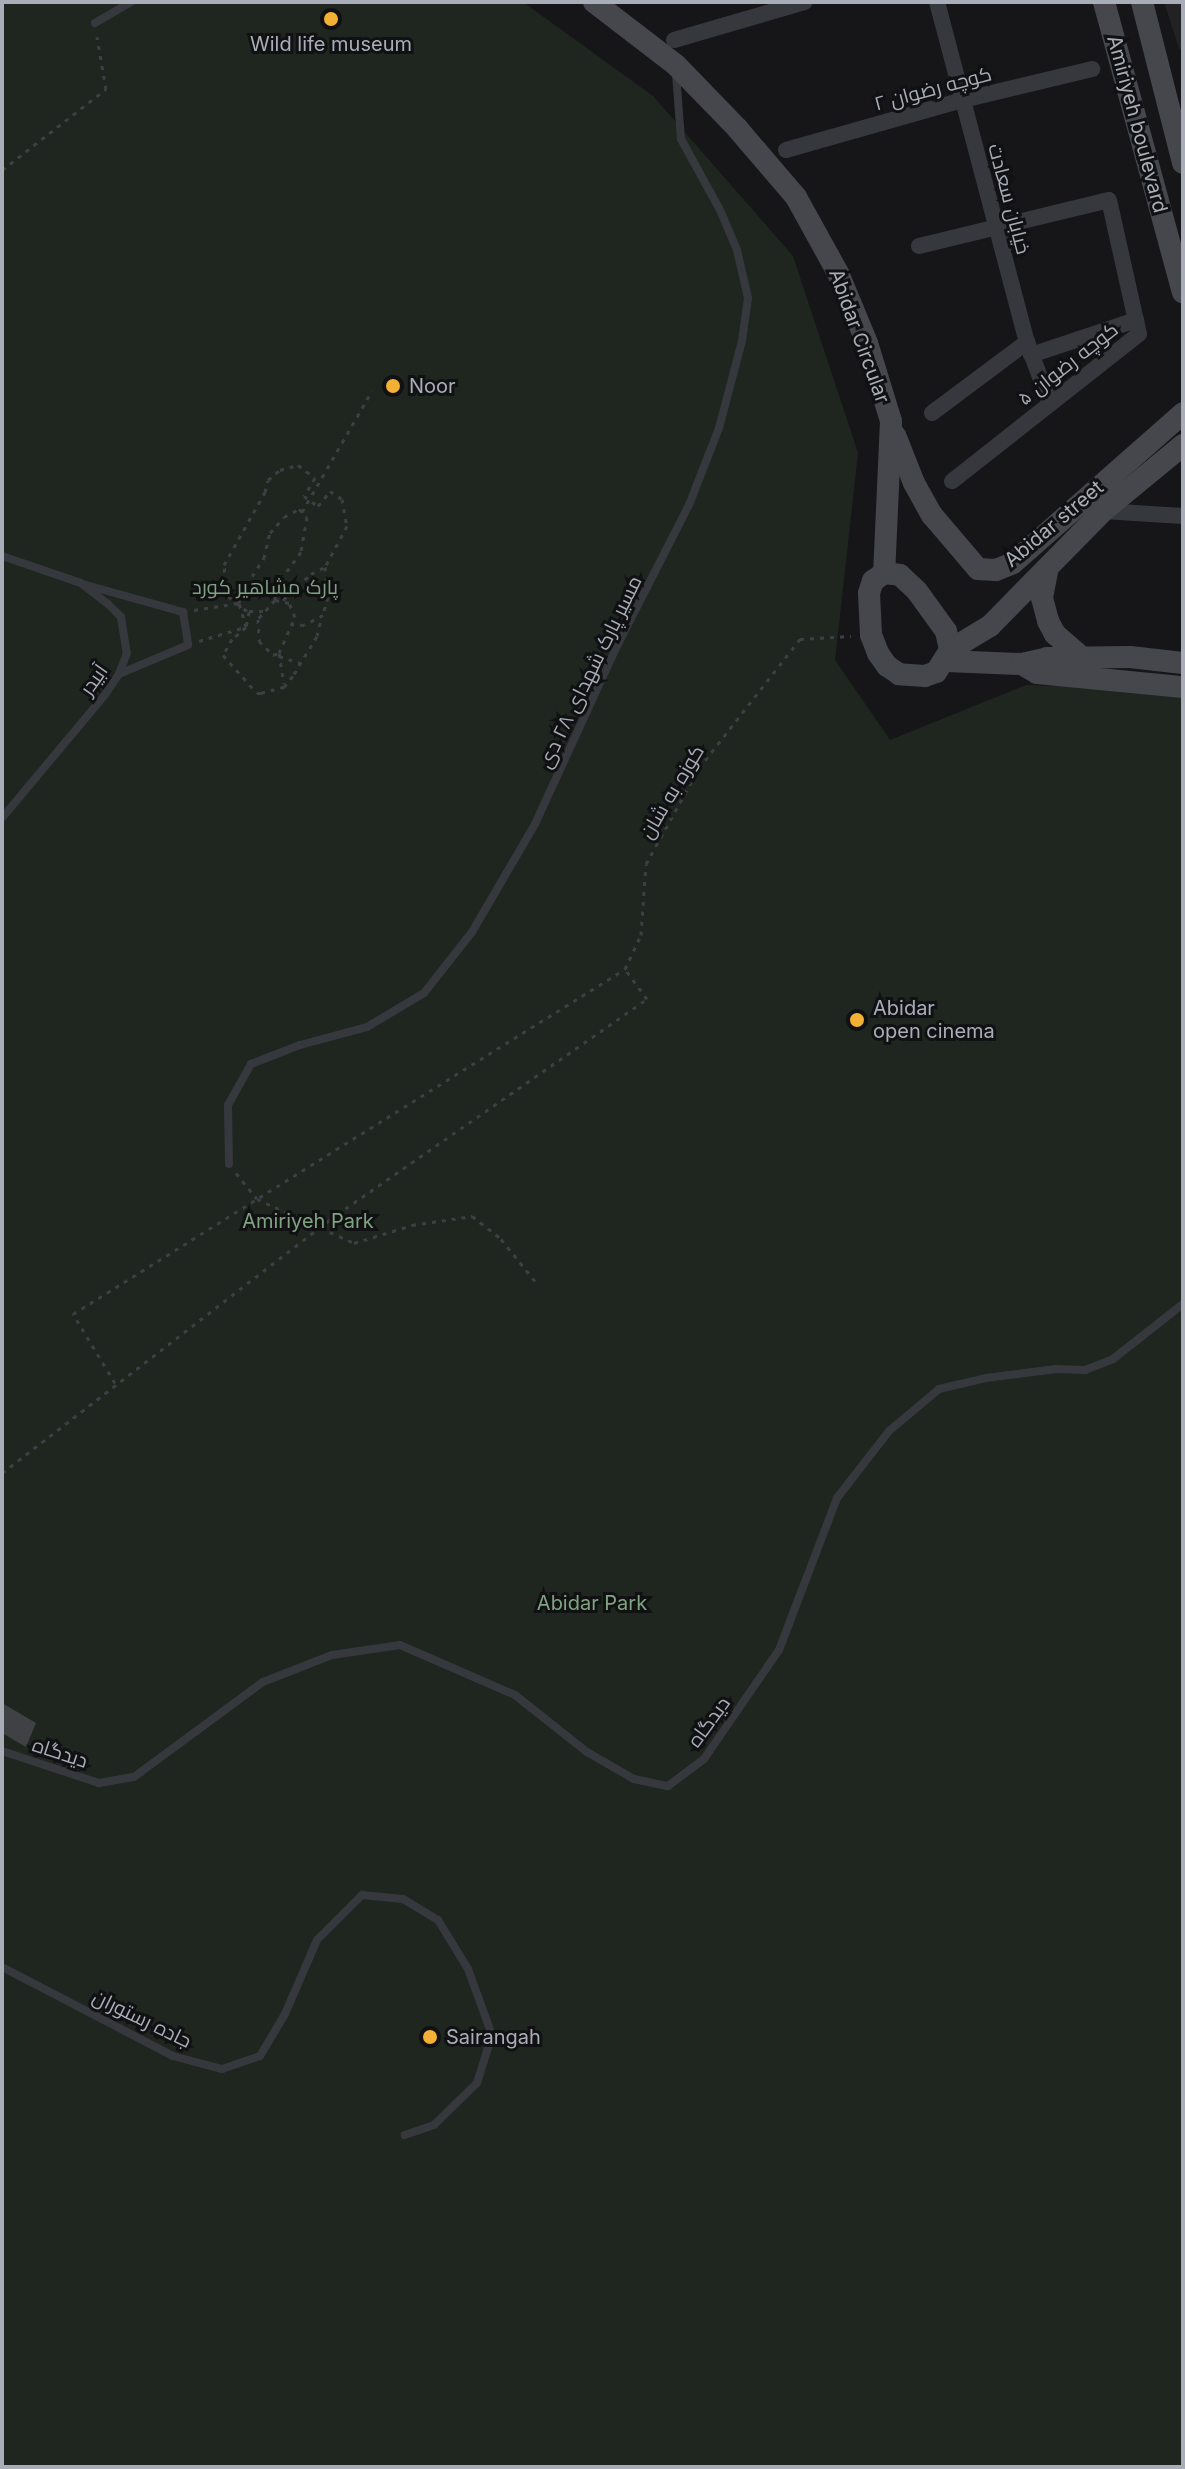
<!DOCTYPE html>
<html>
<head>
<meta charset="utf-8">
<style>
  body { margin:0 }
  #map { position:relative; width:1185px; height:2469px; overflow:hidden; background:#161618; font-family:Inter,Cairo,sans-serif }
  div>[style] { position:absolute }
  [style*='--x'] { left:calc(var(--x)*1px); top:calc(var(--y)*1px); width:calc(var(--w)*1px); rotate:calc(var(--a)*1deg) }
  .built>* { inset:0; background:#222225 }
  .green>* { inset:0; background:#1e261f }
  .building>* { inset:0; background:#404145 }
  .path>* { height:3px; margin-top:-1.5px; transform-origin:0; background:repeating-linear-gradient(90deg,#3d3f44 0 4px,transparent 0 10px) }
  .lane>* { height:8px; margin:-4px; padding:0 4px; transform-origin:4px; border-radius:4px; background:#37383d }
  .street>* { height:16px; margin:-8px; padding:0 8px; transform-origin:8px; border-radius:8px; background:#37383d }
  .secondary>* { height:22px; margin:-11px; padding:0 11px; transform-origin:11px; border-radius:11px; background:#45474d }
  .dots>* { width:22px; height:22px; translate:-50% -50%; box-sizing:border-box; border:4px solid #111113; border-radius:50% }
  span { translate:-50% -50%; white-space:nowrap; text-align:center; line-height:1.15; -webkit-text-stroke:6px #111113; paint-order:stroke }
  .poi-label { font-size:20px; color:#a8adb8 }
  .left { translate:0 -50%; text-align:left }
  .street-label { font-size:20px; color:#a8adb8 }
  .park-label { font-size:20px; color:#7fa381 }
  .frame { position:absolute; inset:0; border:4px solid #a8adb8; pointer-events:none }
</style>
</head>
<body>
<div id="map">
  <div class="built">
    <div style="clip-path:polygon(1164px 2px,1183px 2px,1183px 48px,1179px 49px)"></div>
  </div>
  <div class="green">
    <div style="clip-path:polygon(2px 2px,523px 2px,653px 96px,793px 256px,858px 453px,835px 660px,890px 740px,1026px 685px,1183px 690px,1183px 2467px,2px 2467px)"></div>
  </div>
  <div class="building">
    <div style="clip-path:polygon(2px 1703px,36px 1723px,26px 1747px,2px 1733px)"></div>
  </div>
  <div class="path">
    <div style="--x:2;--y:170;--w:132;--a:-37.9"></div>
    <div style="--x:106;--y:89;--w:53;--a:-99.8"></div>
    <div style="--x:302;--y:512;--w:140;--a:-60"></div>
    <div style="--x:283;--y:600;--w:38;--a:-43"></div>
    <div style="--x:311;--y:574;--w:16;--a:-27"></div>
    <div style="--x:194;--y:610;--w:45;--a:-9"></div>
    <div style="--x:263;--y:611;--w:16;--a:180"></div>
    <div style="--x:247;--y:611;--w:20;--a:-143"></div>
    <div style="--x:231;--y:599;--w:9;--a:-126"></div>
    <div style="--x:226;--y:592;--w:27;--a:-94"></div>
    <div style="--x:224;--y:565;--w:84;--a:-60.7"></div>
    <div style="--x:265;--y:492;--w:12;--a:-76"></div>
    <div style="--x:268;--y:480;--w:16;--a:-40"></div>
    <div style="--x:280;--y:470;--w:19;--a:-16"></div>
    <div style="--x:298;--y:465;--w:21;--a:37"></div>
    <div style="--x:315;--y:478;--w:21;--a:121"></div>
    <div style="--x:304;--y:496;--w:17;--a:36"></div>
    <div style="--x:318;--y:506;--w:19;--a:-51"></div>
    <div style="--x:330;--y:491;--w:14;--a:34"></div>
    <div style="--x:342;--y:499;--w:27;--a:80"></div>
    <div style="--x:347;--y:526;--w:47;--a:118.2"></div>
    <div style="--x:325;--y:567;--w:30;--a:84"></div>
    <div style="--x:328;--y:597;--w:19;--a:106"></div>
    <div style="--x:323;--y:615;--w:21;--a:152"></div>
    <div style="--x:304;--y:625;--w:12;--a:-175"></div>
    <div style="--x:249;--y:612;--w:15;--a:101"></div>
    <div style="--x:246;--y:627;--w:18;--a:139"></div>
    <div style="--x:232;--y:639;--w:18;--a:119"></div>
    <div style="--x:223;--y:655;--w:51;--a:48.2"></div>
    <div style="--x:257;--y:693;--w:4;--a:0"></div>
    <div style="--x:261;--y:693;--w:24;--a:-15"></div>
    <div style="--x:284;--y:687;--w:16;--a:-52"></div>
    <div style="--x:294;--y:674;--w:44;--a:-58.8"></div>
    <div style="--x:317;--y:636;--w:16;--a:-76"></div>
    <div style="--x:246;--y:627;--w:25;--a:-106"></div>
    <div style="--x:239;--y:603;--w:10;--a:-79"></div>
    <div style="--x:241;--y:593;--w:42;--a:-56.7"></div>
    <div style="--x:264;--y:558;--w:26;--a:-77"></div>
    <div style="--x:270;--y:533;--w:21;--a:-49"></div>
    <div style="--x:284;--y:517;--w:17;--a:-28"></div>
    <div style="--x:299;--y:509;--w:11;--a:45"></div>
    <div style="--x:307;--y:517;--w:36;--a:100"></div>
    <div style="--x:301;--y:552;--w:42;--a:126.3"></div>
    <div style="--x:276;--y:586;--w:14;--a:94"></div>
    <div style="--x:275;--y:600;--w:25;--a:132"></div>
    <div style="--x:258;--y:619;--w:22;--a:87"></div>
    <div style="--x:259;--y:641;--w:20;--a:45"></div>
    <div style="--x:273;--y:655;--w:6;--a:-18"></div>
    <div style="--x:279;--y:653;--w:39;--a:-66"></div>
    <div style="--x:295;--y:617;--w:15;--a:-113"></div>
    <div style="--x:289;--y:603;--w:14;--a:-168"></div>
    <div style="--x:199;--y:641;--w:48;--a:-16.9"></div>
    <div style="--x:279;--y:653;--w:31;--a:81"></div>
    <div style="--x:279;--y:656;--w:23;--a:18"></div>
    <div style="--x:236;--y:1173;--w:33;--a:51"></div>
    <div style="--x:257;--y:1199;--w:107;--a:24.4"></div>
    <div style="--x:354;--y:1243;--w:61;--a:-17.2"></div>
    <div style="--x:412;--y:1225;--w:61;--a:-8.5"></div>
    <div style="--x:472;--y:1216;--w:37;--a:38"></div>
    <div style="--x:501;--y:1239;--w:60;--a:51"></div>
    <div style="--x:115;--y:1383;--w:81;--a:-121.3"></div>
    <div style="--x:73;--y:1314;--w:651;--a:-32.01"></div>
    <div style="--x:2;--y:1473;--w:413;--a:-37.7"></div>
    <div style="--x:329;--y:1220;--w:387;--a:-34.8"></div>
    <div style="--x:647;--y:999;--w:37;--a:-126"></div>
    <div style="--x:625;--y:969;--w:38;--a:-65"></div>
    <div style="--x:641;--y:935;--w:71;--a:-86"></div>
    <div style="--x:646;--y:864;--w:110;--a:-61.1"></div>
    <div style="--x:699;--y:768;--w:164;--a:-51.9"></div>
    <div style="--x:800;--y:639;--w:51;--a:-3.4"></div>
  </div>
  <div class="lane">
    <div style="--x:95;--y:23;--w:42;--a:-30.3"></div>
    <div style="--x:2;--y:556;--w:83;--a:18.9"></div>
    <div style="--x:81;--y:583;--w:33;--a:38"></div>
    <div style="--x:107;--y:603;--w:20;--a:45"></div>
    <div style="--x:121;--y:617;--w:36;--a:81"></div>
    <div style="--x:127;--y:653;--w:22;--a:111"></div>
    <div style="--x:119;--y:674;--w:27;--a:124"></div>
    <div style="--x:104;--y:696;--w:159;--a:129.9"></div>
    <div style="--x:86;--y:585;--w:101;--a:15.6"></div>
    <div style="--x:183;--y:612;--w:33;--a:81"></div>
    <div style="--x:188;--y:645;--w:75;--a:157.2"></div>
    <div style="--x:229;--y:1164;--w:59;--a:-91"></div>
    <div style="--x:228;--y:1105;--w:47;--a:-60.7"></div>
    <div style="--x:251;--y:1064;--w:53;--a:-21.2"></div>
    <div style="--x:300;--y:1045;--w:69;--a:-15"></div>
    <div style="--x:367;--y:1027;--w:66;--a:-30.8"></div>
    <div style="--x:424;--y:993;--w:78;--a:-51.8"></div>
    <div style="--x:472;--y:932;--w:125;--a:-59.7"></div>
    <div style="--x:535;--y:824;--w:192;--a:-65.3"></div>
    <div style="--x:615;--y:650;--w:163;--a:-63"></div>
    <div style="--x:689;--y:505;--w:83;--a:-68.7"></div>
    <div style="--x:719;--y:428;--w:90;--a:-75.2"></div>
    <div style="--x:742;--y:341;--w:43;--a:-82.1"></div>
    <div style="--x:748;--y:298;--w:49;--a:-102.9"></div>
    <div style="--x:737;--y:250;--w:43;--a:-113"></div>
    <div style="--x:720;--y:210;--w:81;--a:-118.8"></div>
    <div style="--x:681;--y:139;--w:65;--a:-94.4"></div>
    <div style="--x:2;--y:1751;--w:102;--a:18.3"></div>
    <div style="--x:99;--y:1783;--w:36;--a:-10"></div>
    <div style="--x:134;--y:1777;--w:160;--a:-36.4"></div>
    <div style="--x:263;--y:1682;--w:74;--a:-21.4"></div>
    <div style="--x:332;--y:1655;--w:69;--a:-8.4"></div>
    <div style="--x:400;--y:1645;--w:125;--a:23.5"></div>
    <div style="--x:515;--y:1695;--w:92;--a:38.4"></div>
    <div style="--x:587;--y:1752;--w:54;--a:29.9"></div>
    <div style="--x:634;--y:1779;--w:35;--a:12"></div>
    <div style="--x:668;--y:1786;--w:45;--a:-36.9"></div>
    <div style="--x:704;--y:1759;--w:132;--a:-55.5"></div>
    <div style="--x:779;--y:1650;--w:163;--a:-69.1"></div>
    <div style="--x:837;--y:1498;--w:85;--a:-52.2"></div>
    <div style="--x:889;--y:1431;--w:65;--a:-40"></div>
    <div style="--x:939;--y:1389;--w:48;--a:-13.2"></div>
    <div style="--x:986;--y:1378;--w:71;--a:-7.3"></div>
    <div style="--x:1056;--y:1369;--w:29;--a:2"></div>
    <div style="--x:1085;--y:1370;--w:30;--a:-21"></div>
    <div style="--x:1113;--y:1359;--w:89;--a:-38.2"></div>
    <div style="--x:2;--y:1967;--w:193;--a:27.5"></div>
    <div style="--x:173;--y:2056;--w:51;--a:14.9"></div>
    <div style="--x:222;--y:2069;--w:40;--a:-18.9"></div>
    <div style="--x:260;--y:2056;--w:49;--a:-59.2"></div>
    <div style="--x:285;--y:2014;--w:81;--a:-66.6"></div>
    <div style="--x:317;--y:1940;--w:64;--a:-45"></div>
    <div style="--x:362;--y:1895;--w:41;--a:5.6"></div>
    <div style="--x:403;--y:1899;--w:41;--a:31"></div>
    <div style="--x:438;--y:1920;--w:57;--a:58.5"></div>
    <div style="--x:468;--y:1969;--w:70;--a:70"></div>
    <div style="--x:492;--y:2035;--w:50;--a:107.4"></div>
    <div style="--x:477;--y:2083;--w:60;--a:135.7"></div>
    <div style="--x:434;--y:2125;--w:31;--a:161"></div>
  </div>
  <div class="street">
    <div style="--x:937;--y:2;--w:352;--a:75.2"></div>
    <div style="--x:1027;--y:342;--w:66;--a:69.6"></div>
    <div style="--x:674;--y:40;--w:136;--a:-16.2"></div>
    <div style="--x:786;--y:150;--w:184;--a:-15.8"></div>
    <div style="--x:963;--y:100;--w:133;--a:-13.5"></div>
    <div style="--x:919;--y:246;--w:195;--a:-13.6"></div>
    <div style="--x:1109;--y:200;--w:137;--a:77.4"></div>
    <div style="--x:1139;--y:334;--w:238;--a:141.8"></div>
    <div style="--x:1031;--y:355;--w:111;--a:-18.4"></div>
    <div style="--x:932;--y:413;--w:119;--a:-36.8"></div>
    <div style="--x:1103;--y:511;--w:80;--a:3.6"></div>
  </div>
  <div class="secondary">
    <div style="--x:594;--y:2;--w:103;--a:37.5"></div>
    <div style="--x:676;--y:65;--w:88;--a:45.9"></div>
    <div style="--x:737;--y:128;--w:91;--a:49.5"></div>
    <div style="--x:796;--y:197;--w:87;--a:61.1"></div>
    <div style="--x:838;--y:273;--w:76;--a:67.5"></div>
    <div style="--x:867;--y:343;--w:82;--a:72.9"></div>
    <div style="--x:891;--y:421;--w:152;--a:92.6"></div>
    <div style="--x:1104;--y:2;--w:301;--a:74.8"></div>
    <div style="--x:1142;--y:2;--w:166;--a:75.7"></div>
    <div style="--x:895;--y:435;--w:52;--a:68.4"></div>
    <div style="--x:914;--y:483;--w:37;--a:61"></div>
    <div style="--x:932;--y:515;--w:71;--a:49.6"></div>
    <div style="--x:978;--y:569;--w:18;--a:3"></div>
    <div style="--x:996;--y:570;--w:18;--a:-22"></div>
    <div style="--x:1013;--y:563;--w:227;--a:-41.4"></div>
    <div style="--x:1047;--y:572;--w:26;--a:101"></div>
    <div style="--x:1042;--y:598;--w:24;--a:75"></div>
    <div style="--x:1048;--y:621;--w:15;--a:62"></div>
    <div style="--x:1055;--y:634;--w:37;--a:41"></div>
    <div style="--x:884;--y:573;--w:16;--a:7"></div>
    <div style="--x:900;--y:575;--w:23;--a:43"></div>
    <div style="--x:917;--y:591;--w:49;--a:54.1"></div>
    <div style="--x:946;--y:631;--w:19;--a:78"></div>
    <div style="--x:950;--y:650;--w:26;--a:122"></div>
    <div style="--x:936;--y:672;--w:12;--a:160"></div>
    <div style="--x:925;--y:676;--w:26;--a:-176"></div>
    <div style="--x:899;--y:674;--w:14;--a:-146"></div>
    <div style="--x:887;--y:666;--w:16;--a:-125"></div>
    <div style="--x:878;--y:653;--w:19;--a:-111"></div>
    <div style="--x:871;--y:635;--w:42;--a:-92.7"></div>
    <div style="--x:869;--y:593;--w:13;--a:-72"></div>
    <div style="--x:873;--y:581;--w:14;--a:-36"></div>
    <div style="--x:950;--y:650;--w:47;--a:-31"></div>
    <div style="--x:990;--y:626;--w:161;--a:-45.5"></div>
    <div style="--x:1103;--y:511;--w:104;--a:-39.5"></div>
    <div style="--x:946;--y:661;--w:76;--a:2.3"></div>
    <div style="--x:1022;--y:664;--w:26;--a:-13"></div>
    <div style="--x:1047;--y:658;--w:83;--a:-0.7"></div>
    <div style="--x:1130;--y:657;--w:53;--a:6.5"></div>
    <div style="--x:1022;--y:664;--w:17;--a:31"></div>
    <div style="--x:1037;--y:673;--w:147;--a:5.5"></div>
  </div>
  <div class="dots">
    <div style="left:331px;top:19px;background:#f2b134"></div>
    <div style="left:393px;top:386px;background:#f2b134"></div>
    <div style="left:857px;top:1020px;background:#f2b134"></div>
    <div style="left:430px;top:2037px;background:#f2b134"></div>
  </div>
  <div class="poi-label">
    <span style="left:331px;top:44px">Wild life museum</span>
    <span class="left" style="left:409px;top:386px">Noor</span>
    <span class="left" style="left:873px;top:1020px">Abidar<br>open cinema</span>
    <span class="left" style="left:446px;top:2037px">Sairangah</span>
  </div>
  <div class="street-label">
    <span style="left:933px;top:89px;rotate:-15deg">کوچه رضوان ۲</span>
    <span style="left:1137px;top:124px;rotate:75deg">Amiriyeh boulevard</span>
    <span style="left:1009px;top:199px;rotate:75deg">خیابان سعادت</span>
    <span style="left:859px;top:336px;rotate:70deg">Abidar Circular</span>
    <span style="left:1068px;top:364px;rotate:-38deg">کوچه رضوان ۵</span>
    <span style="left:1054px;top:524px;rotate:-40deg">Abidar street</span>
    <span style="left:590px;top:672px;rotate:-64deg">مسیر پارک شهدای ۲۸ دی</span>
    <span style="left:94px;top:680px;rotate:-55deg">آبیدر</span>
    <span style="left:672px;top:792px;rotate:-59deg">کوزه به شان</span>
    <span style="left:709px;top:1722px;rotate:-54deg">دیدگاه</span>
    <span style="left:60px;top:1753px;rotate:18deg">دیدگاه</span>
    <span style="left:142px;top:2019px;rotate:26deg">جاده رستوران</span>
  </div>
  <div class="park-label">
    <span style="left:265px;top:587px">پارک مشاهیر کورد</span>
    <span style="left:308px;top:1221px">Amiriyeh Park</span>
    <span style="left:592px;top:1603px">Abidar Park</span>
  </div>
  <div class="frame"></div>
</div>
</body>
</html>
